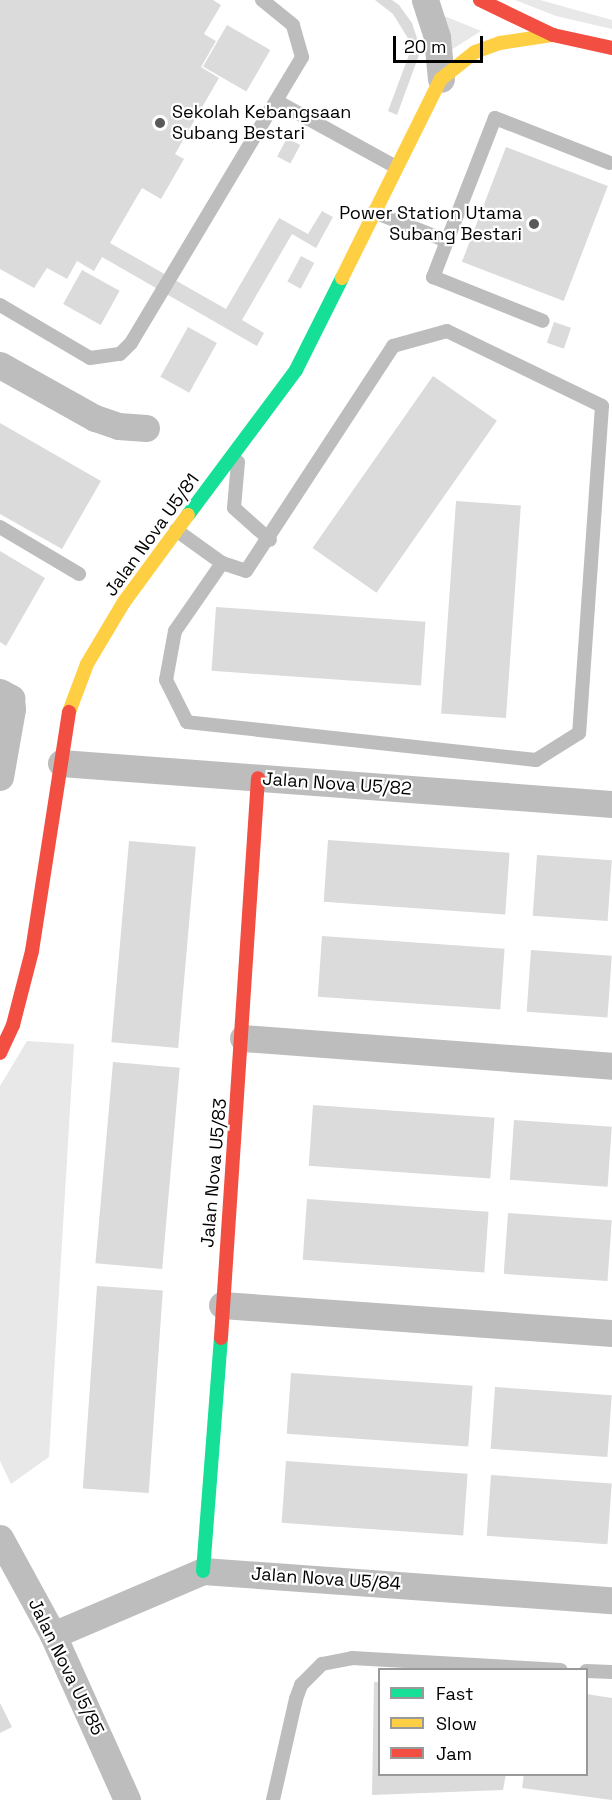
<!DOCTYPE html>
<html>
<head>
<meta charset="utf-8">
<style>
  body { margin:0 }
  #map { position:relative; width:612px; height:1800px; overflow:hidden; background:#fff; font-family:"Space Grotesk",sans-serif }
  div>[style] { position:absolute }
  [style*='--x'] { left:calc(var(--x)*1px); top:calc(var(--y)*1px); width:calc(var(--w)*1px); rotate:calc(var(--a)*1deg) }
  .green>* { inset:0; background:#e8e8e8 }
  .building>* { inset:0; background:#dbdbdb; transform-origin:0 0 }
  .lane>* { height:14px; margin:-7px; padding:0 7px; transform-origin:7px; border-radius:7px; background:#bdbdbd }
  .street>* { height:27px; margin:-13.5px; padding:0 13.5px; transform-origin:13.5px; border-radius:13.5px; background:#bdbdbd }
  .fast>* { height:14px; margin:-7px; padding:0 7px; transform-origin:7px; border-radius:7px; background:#16e098 }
  .slow>* { height:14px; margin:-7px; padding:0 7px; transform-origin:7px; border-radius:7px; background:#ffcf43 }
  .jam>* { height:14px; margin:-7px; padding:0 7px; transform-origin:7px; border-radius:7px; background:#f24e42 }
  .dots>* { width:16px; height:16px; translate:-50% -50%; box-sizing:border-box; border:3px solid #fff; border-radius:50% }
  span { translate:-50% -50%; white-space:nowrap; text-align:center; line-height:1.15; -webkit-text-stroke:4.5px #fff; paint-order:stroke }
  .poi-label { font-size:18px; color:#000 }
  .left { translate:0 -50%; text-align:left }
  .right { translate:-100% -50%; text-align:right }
  .street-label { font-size:18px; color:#000 }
  .legend { position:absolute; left:378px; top:1668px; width:210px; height:108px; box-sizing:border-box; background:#fff; border:2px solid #999; margin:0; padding:8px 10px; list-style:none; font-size:18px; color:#000 }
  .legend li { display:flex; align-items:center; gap:12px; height:30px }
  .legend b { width:30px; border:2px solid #999 }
  .scale { position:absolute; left:393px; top:36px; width:90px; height:27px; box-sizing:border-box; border:3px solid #000; border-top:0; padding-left:8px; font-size:18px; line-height:21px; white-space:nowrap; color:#000; -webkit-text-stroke:4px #fff; paint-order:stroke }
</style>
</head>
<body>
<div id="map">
  <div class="green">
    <div style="clip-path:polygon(515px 0,540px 0,612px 20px,612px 29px,556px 16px)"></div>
    <div style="clip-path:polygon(442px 15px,481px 31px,448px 52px)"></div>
    <div style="clip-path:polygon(27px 1041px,74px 1044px,49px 1457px,11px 1484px,0 1461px,0 1086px)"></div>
  </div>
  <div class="building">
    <div style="clip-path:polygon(0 0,213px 0,221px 5px,204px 34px,216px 41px,201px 67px,219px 78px,175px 154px,184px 159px,161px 199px,142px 188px,110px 243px,226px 309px,279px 218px,308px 234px,322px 211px,333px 217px,316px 248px,292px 234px,242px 320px,264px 333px,257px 346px,102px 257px,94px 271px,77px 261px,67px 279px,47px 268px,34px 288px,0 269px)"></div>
    <div style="clip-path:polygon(375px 0,392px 0,399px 5px,412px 23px,418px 41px,419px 55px,397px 115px,388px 111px,410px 52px,409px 40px,393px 14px)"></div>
    <div style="left:227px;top:25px;width:50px;height:48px;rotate:30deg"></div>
    <div style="left:287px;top:138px;width:15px;height:21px;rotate:28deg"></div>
    <div style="left:506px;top:147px;width:109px;height:123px;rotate:21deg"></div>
    <div style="left:301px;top:256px;width:15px;height:29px;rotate:28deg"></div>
    <div style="left:82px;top:270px;width:43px;height:39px;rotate:29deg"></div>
    <div style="left:554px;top:322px;width:18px;height:22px;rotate:19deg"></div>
    <div style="left:188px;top:327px;width:33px;height:57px;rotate:29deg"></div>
    <div style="left:433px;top:376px;width:78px;height:210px;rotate:35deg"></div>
    <div style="clip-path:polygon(0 423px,101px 481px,62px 549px,0 514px)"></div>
    <div style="left:456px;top:501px;width:65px;height:213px;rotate:4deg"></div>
    <div style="clip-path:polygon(0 551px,45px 578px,6px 646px,0 642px)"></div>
    <div style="left:216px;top:607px;width:210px;height:64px;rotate:4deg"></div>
    <div style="left:328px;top:840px;width:182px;height:62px;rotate:4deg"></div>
    <div style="left:129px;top:841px;width:67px;height:202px;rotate:5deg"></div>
    <div style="left:537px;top:855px;width:75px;height:61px;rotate:4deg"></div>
    <div style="left:322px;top:936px;width:183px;height:61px;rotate:4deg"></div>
    <div style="left:531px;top:950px;width:81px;height:62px;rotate:4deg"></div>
    <div style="left:113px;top:1062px;width:67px;height:202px;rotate:5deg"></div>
    <div style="left:313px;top:1105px;width:182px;height:61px;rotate:4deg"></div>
    <div style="left:514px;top:1120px;width:98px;height:60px;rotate:4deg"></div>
    <div style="left:307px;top:1199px;width:182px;height:61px;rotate:4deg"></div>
    <div style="left:508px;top:1213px;width:104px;height:61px;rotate:4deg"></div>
    <div style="left:97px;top:1286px;width:66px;height:203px;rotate:4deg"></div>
    <div style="left:291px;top:1373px;width:182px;height:61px;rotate:4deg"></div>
    <div style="left:495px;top:1387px;width:117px;height:62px;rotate:4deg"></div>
    <div style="left:286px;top:1461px;width:182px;height:62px;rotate:4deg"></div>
    <div style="left:491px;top:1475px;width:121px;height:61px;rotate:4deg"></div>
    <div style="clip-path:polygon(374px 1682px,380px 1682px,380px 1774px,506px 1774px,503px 1790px,372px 1795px)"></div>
    <div style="clip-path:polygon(586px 1694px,612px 1698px,612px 1800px,522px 1788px,524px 1774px,586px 1774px)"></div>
    <div style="clip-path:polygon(0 1703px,12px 1727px,0 1733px)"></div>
  </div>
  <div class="lane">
    <div style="--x:278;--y:102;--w:135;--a:28.8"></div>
    <div style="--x:374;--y:212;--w:79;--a:21.7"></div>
    <div style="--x:447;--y:241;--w:132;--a:-68.7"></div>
    <div style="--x:495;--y:118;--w:123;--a:21.4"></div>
    <div style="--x:447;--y:241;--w:39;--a:111"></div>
    <div style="--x:433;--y:277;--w:118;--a:21.8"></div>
    <div style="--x:0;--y:305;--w:104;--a:30.5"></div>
    <div style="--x:90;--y:358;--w:30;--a:-8"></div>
    <div style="--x:120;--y:354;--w:16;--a:-45"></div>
    <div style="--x:131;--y:343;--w:333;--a:-59.1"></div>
    <div style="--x:302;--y:57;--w:33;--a:-106"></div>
    <div style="--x:293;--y:25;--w:40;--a:-141"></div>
    <div style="--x:447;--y:331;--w:172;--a:25.8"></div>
    <div style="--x:602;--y:406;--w:328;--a:94"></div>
    <div style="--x:579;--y:733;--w:51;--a:147.9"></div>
    <div style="--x:536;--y:760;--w:351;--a:-173.8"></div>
    <div style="--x:187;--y:722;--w:47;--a:-116.6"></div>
    <div style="--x:166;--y:680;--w:50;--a:-79.6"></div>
    <div style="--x:175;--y:631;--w:83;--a:-55.3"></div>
    <div style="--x:222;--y:563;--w:25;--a:18"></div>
    <div style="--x:246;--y:571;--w:269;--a:-56.8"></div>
    <div style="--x:393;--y:346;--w:56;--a:-15.5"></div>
    <div style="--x:238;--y:462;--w:46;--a:95"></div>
    <div style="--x:234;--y:508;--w:48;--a:41.6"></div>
    <div style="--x:0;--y:527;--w:92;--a:30.7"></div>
    <div style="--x:176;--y:530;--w:57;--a:35.7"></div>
    <div style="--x:586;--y:1671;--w:26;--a:2"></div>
    <div style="--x:273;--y:1800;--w:104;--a:-77.2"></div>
    <div style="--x:296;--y:1699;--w:15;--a:-70"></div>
    <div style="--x:301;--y:1685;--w:30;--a:-45"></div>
    <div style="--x:322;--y:1664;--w:31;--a:-11"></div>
    <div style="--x:352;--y:1658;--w:209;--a:3.3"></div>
  </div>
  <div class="street">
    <div style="--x:425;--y:0;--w:39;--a:72"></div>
    <div style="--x:437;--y:37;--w:42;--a:84.6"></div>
    <div style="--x:0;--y:365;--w:109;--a:29.2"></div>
    <div style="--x:95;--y:418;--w:24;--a:19"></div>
    <div style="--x:118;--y:426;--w:28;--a:4"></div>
    <div style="--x:0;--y:692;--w:13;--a:29"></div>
    <div style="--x:11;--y:698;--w:11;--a:85"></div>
    <div style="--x:12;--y:709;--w:69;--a:100"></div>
    <div style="--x:61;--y:763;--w:553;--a:4.26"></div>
    <div style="--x:243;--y:1038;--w:370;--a:4.3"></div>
    <div style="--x:222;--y:1305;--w:391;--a:4.1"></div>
    <div style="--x:0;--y:1538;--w:111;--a:61.3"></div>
    <div style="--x:53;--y:1635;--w:181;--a:65.8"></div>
    <div style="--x:53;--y:1635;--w:163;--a:-23.1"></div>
    <div style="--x:203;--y:1571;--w:410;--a:4.1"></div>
  </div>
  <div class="fast">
    <div style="--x:188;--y:515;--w:181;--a:-53.3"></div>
    <div style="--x:296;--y:370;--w:103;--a:-63.4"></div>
    <div style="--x:203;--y:1571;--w:234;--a:-85.6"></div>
  </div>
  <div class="slow">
    <div style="--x:342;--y:278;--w:222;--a:-63.6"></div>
    <div style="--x:441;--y:79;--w:43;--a:-38.5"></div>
    <div style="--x:475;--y:52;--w:27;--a:-20"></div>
    <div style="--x:500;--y:43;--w:54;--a:-8.6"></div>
    <div style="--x:69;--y:712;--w:51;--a:-69.4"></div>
    <div style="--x:87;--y:664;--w:72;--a:-59.2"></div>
    <div style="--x:124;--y:602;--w:108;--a:-53.7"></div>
  </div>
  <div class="jam">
    <div style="--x:480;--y:0;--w:81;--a:25.6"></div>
    <div style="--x:553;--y:35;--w:60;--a:12.4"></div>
    <div style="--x:0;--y:1053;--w:31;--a:-65"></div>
    <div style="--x:13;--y:1025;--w:76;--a:-75.6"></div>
    <div style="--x:32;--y:951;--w:242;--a:-81.2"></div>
    <div style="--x:221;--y:1338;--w:561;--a:-86.22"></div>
  </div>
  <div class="dots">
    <div style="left:160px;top:123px;background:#595959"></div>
    <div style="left:534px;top:224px;background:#595959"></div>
  </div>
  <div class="poi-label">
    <span class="left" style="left:172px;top:123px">Sekolah Kebangsaan<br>Subang Bestari</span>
    <span class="right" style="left:522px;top:224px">Power Station Utama<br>Subang Bestari</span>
  </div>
  <div class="street-label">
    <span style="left:152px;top:535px;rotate:-54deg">Jalan Nova U5/81</span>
    <span style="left:337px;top:784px;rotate:4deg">Jalan Nova U5/82</span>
    <span style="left:214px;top:1173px;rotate:-85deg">Jalan Nova U5/83</span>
    <span style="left:326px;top:1579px;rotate:4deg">Jalan Nova U5/84</span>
    <span style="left:66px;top:1667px;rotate:64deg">Jalan Nova U5/85</span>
  </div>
  <ul class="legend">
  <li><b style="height:8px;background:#16e098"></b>Fast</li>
  <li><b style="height:8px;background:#ffcf43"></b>Slow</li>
  <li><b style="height:8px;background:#f24e42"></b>Jam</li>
  </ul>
  <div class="scale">20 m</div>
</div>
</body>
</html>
